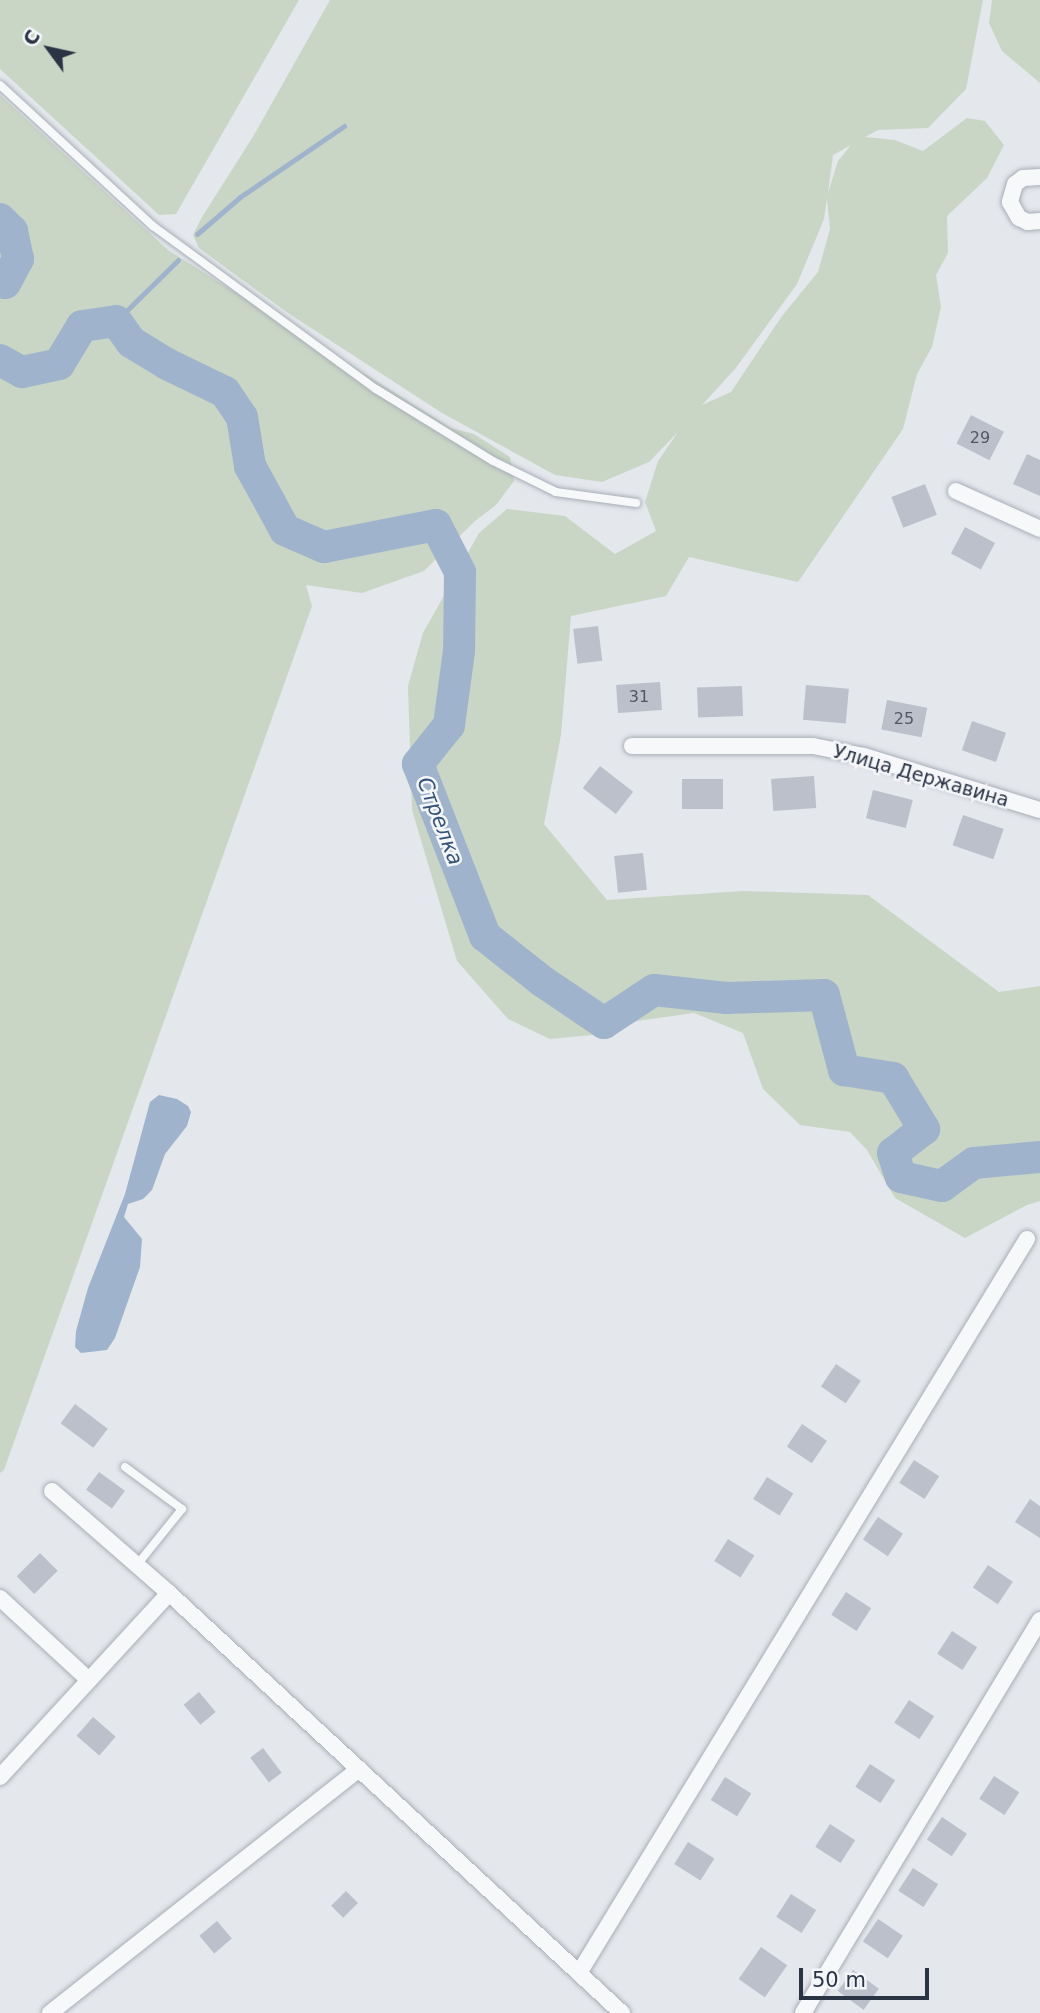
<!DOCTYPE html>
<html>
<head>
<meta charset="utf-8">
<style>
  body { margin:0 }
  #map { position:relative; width:1040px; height:2013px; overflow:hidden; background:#e4e7ec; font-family:"DejaVu Sans",sans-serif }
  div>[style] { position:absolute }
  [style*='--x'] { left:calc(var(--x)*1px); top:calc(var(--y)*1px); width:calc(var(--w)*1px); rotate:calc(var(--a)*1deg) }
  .green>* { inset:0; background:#c9d6c5 }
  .water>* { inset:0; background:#9fb4cc }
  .stream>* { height:5px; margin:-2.5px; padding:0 2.5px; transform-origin:2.5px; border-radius:2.5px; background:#9fb4cc }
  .river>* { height:32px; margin:-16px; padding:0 16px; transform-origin:16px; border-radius:16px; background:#9fb4cc }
  .building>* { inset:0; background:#bbc0ca; transform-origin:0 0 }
  .roads { filter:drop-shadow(0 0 2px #a9aeb7) drop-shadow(0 0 2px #a9aeb7) }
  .service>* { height:8px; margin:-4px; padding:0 4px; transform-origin:4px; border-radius:4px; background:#f7f8fa }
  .minor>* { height:16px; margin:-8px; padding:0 8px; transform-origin:8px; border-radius:8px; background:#f7f8fa }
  span { translate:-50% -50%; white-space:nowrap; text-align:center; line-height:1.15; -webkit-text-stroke:5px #f4f6f9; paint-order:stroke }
  .number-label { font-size:16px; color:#4f5766 }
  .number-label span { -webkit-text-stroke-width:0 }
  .street-label { font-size:19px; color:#2b3445 }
  .water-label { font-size:21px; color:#34527a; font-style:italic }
  .north { position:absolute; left:14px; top:14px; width:70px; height:70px; -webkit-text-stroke:5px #f4f6f9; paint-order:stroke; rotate:303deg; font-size:19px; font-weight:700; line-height:28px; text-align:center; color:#2b3445 }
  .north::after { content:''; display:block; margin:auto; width:24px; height:32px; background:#2b3445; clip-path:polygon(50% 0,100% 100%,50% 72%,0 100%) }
  .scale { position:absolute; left:799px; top:1968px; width:130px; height:32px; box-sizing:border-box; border:4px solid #2b3445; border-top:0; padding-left:9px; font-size:21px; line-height:24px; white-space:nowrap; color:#2b3445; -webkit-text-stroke:5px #f4f6f9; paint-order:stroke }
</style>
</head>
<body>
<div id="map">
  <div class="green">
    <div style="clip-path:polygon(0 0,299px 0,176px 214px,159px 215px,0 69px)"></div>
    <div style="clip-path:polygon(evenodd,330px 0,983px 0,966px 89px,928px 128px,878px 130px,865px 137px,895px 140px,923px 151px,967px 118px,985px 121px,1004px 145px,987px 178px,947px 216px,948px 253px,936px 275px,941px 307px,932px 347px,917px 374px,903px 429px,798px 582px,689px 557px,666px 596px,571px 616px,561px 735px,544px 824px,607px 900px,743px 891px,868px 895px,999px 992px,1040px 986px,1040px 1201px,1027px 1205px,965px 1238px,895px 1198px,867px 1150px,850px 1132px,800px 1125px,763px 1089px,743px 1033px,694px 1013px,637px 1021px,613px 1033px,550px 1039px,508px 1019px,457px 961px,412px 810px,408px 686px,423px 633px,479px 533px,507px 509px,565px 516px,615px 554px,656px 531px,645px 502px,658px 461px,678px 432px,649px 462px,602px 482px,555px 475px,442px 413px,288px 313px,199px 248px,193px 235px,202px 217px,254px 135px,330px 0,851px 145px,838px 161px,828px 193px,833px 155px,851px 145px,330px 0,827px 199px,830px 229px,818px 272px,782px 316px,731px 392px,702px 405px,735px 369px,797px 284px,824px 219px,827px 199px)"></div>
    <div style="clip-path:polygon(992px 0,1040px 0,1040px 83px,1002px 51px,989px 23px)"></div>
    <div style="clip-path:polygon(0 95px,168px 250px,451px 428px,474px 434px,510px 457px,514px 481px,496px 505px,475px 521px,424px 571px,362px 593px,306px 585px,312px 606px,4px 1470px,0 1473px)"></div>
  </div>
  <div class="water">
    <div style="clip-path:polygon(159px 1095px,177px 1099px,188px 1106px,191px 1112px,187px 1126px,165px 1154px,152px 1190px,143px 1199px,128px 1204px,124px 1217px,142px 1239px,140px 1267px,115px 1338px,107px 1350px,81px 1353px,75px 1347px,76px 1331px,88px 1288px,125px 1194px,150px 1102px)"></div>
  </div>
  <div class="stream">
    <div style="--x:197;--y:234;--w:57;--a:-40.7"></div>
    <div style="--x:240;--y:197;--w:126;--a:-34.3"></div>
    <div style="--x:116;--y:321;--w:87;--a:-44.5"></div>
  </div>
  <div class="river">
    <div style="--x:0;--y:219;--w:17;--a:45"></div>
    <div style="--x:12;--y:231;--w:29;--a:78"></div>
    <div style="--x:18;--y:259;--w:27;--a:118"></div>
    <div style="--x:5;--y:283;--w:5;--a:-169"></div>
    <div style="--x:0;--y:360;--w:25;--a:29"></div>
    <div style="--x:22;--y:372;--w:38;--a:-12"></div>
    <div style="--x:59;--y:364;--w:44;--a:-58.8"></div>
    <div style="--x:82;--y:326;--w:34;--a:-8"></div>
    <div style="--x:116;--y:321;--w:26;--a:54"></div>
    <div style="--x:131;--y:342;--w:42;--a:31.4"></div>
    <div style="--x:167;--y:364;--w:64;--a:25.8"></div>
    <div style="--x:225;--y:392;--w:30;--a:56"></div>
    <div style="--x:242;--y:417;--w:50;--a:80.7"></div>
    <div style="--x:250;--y:466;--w:73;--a:61.3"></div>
    <div style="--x:285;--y:530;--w:43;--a:23.6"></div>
    <div style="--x:324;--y:547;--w:114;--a:-11.1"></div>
    <div style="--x:436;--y:525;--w:53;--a:62.9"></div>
    <div style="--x:460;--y:572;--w:79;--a:90.7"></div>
    <div style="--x:459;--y:651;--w:75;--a:97.7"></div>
    <div style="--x:449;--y:725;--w:50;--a:128.5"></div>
    <div style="--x:418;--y:764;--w:185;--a:68.7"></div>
    <div style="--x:485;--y:936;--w:73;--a:38.3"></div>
    <div style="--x:542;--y:981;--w:75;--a:34.1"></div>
    <div style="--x:604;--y:1023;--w:60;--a:-33.4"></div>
    <div style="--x:654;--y:990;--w:73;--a:6.3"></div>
    <div style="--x:727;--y:998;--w:97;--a:-1.8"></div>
    <div style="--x:824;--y:995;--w:78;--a:75.1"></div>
    <div style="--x:844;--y:1070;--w:50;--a:9.3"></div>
    <div style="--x:893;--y:1078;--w:60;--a:58.7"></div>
    <div style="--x:924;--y:1129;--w:39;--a:142"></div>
    <div style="--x:893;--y:1153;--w:25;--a:72"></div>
    <div style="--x:901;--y:1177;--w:42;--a:12.4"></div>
    <div style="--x:942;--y:1186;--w:39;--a:-36"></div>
    <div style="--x:974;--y:1163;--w:66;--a:-5.2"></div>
  </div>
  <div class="building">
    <div style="left:971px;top:415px;width:37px;height:32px;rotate:27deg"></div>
    <div style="clip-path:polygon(1027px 454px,1040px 460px,1040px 496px,1013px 484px)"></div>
    <div style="left:925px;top:484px;width:33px;height:36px;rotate:69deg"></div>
    <div style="left:965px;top:527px;width:34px;height:30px;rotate:28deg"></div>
    <div style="left:598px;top:626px;width:35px;height:25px;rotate:83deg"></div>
    <div style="left:660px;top:682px;width:28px;height:44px;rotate:86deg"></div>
    <div style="left:806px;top:685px;width:43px;height:35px;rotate:5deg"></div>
    <div style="left:742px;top:686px;width:30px;height:45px;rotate:88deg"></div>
    <div style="left:887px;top:700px;width:41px;height:30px;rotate:11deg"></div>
    <div style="left:972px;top:721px;width:36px;height:31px;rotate:19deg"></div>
    <div style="left:600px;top:766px;width:42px;height:28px;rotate:38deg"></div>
    <div style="left:814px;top:776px;width:32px;height:43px;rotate:86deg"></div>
    <div style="left:682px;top:779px;width:41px;height:30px"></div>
    <div style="left:873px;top:790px;width:41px;height:29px;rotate:14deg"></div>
    <div style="left:963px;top:815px;width:43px;height:32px;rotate:19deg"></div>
    <div style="left:643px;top:853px;width:37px;height:29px;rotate:84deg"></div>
    <div style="left:836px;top:1364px;width:30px;height:27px;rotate:34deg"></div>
    <div style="left:75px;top:1404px;width:41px;height:24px;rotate:37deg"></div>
    <div style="left:802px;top:1424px;width:30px;height:27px;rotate:34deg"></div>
    <div style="left:914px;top:1460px;width:30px;height:27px;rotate:33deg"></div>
    <div style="left:99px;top:1472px;width:32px;height:22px;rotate:36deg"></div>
    <div style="left:767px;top:1477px;width:31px;height:26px;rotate:32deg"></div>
    <div style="clip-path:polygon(1030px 1499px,1040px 1506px,1040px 1538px,1015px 1522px)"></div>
    <div style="left:878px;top:1517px;width:30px;height:27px;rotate:34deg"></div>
    <div style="left:728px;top:1539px;width:31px;height:26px;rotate:32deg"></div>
    <div style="left:40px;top:1553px;width:25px;height:33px;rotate:45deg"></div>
    <div style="left:988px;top:1565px;width:30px;height:27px;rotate:34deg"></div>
    <div style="left:846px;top:1592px;width:30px;height:27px;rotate:33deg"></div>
    <div style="left:952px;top:1631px;width:30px;height:27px;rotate:33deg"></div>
    <div style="left:199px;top:1692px;width:26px;height:20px;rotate:50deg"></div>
    <div style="left:909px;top:1700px;width:30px;height:27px;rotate:33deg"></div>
    <div style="left:93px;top:1717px;width:30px;height:25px;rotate:41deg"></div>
    <div style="left:263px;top:1748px;width:31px;height:16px;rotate:53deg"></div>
    <div style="left:870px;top:1764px;width:30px;height:27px;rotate:33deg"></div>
    <div style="left:994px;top:1776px;width:30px;height:27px;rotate:33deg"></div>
    <div style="left:725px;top:1777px;width:31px;height:27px;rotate:32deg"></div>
    <div style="left:942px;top:1817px;width:30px;height:27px;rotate:34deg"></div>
    <div style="left:830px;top:1824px;width:30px;height:27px;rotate:33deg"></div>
    <div style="left:688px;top:1842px;width:31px;height:26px;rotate:32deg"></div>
    <div style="left:913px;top:1868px;width:30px;height:27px;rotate:33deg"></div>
    <div style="left:346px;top:1891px;width:17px;height:21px;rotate:45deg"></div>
    <div style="left:791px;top:1894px;width:30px;height:27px;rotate:33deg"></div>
    <div style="left:878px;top:1919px;width:30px;height:27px;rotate:34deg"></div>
    <div style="left:217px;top:1921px;width:23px;height:23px;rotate:50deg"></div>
    <div style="left:761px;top:1947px;width:32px;height:39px;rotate:35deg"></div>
    <div style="left:853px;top:1970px;width:32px;height:26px;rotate:36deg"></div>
  </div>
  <div class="roads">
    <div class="service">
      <div style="--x:0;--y:85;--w:208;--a:42.7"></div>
      <div style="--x:153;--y:226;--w:276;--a:36.2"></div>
      <div style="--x:376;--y:389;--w:137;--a:31.6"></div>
      <div style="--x:493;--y:461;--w:70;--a:26.2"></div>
      <div style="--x:556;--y:492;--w:81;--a:7.8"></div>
      <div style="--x:125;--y:1467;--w:71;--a:36.4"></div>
      <div style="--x:182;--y:1509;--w:72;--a:128.8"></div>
    </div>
    <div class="minor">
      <div style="--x:1040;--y:177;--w:17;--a:177"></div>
      <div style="--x:1023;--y:178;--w:10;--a:143"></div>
      <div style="--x:1015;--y:184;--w:19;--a:106"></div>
      <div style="--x:1010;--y:202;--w:18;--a:61"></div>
      <div style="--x:1019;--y:218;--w:10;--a:24"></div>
      <div style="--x:1028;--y:222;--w:12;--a:-5"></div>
      <div style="--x:956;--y:491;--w:92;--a:24.3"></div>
      <div style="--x:632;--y:746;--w:181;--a:0"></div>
      <div style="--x:813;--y:746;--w:52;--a:11.1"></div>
      <div style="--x:864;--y:756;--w:184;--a:17.1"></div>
      <div style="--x:52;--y:1491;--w:155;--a:41.1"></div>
      <div style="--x:169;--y:1593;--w:618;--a:42.84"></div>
      <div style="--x:0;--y:1598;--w:121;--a:42.7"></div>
      <div style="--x:0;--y:1777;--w:250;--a:-47.4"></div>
      <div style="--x:579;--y:1973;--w:860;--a:-58.6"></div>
      <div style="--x:50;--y:2013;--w:394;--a:-38.3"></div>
      <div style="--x:803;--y:2013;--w:459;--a:-58.9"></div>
    </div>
  </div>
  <div class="number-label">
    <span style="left:980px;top:438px">29</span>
    <span style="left:639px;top:697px">31</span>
    <span style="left:904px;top:719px">25</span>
  </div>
  <div class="street-label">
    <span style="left:921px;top:776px;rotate:16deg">Улица Державина</span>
  </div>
  <div class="water-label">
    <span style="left:440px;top:821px;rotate:69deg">Стрелка</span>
  </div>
  <div class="north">С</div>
  <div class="scale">50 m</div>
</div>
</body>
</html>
